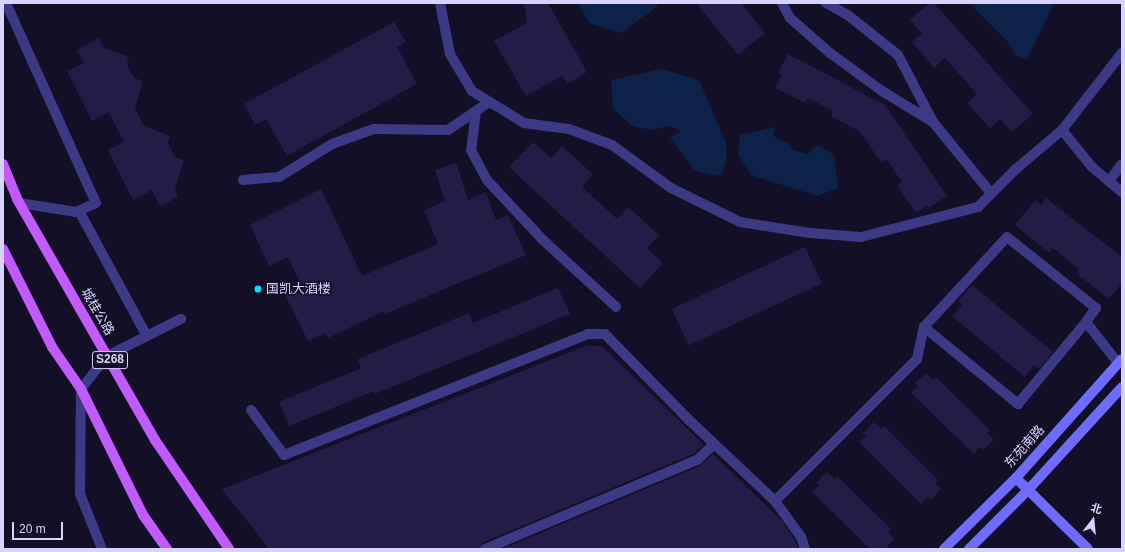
<!DOCTYPE html>
<html>
<head>
<meta charset="utf-8">
<style>
  body { margin:0 }
  #map { position:relative; width:1125px; height:552px; overflow:hidden; background:#130f26; font-family:Arial,"Noto Sans SC",sans-serif }
  div>[style] { position:absolute }
  [style*='--x'] { left:calc(var(--x)*1px); top:calc(var(--y)*1px); width:calc(var(--w)*1px); rotate:calc(var(--a)*1deg) }
  .water>* { inset:0; background:#0c2248 }
  .building>* { inset:0; background:#241b47; transform-origin:0 0 }
  .street>* { height:10px; margin:-5px; padding:0 5px; transform-origin:5px; border-radius:5px; background:#3d3a85 }
  .secondary>* { height:10px; margin:-5px; padding:0 5px; transform-origin:5px; border-radius:5px; background:#6f6bff }
  .primary>* { height:10px; margin:-5px; padding:0 5px; transform-origin:5px; border-radius:5px; background:#c25bff }
  .dots>* { width:11px; height:11px; translate:-50% -50%; box-sizing:border-box; border:2px solid #130f26; border-radius:50% }
  span { translate:-50% -50%; white-space:nowrap; text-align:center; line-height:1.15; -webkit-text-stroke:3px #130f26; paint-order:stroke }
  .shield-label span { padding:1px 3px; background:#130f26; border:1px solid; border-radius:3px; -webkit-text-stroke-width:0 }
  .shield-label { font-size:12px; color:#d9d4ff; font-weight:700 }
  .poi-label { font-size:13px; color:#d9d4ff }
  .left { translate:0 -50%; text-align:left }
  .street-label { font-size:13px; color:#d9d4ff }
  .frame { position:absolute; inset:0; border:4px solid #d9d4ff; pointer-events:none }
  .north { position:absolute; left:1073px; top:500px; width:40px; height:40px; -webkit-text-stroke:3px #130f26; paint-order:stroke; rotate:16deg; font-size:11px; font-weight:700; line-height:16px; text-align:center; color:#d9d4ff }
  .north::after { content:''; display:block; margin:auto; width:14px; height:18px; background:#d9d4ff; clip-path:polygon(50% 0,100% 100%,50% 72%,0 100%) }
  .scale { position:absolute; left:12px; top:522px; width:51px; height:18px; box-sizing:border-box; border:2px solid #d9d4ff; border-top:0; padding-left:5px; font-size:12px; line-height:14px; white-space:nowrap; color:#d9d4ff; -webkit-text-stroke:3px #130f26; paint-order:stroke }
</style>
</head>
<body>
<div id="map">
  <div class="water">
    <div style="clip-path:polygon(578px 3px,658px 3px,658px 6px,621px 33px,589px 23px)"></div>
    <div style="clip-path:polygon(969px 3px,1054px 3px,1027px 60px,1015px 55px,1007px 41px)"></div>
    <div style="clip-path:polygon(662px 69px,699px 80px,726px 143px,727px 157px,723px 172px,716px 176px,694px 170px,670px 138px,681px 131px,668px 126px,653px 130px,634px 127px,613px 109px,611px 80px)"></div>
    <div style="clip-path:polygon(775px 127px,773px 136px,788px 143px,793px 150px,808px 154px,818px 145px,834px 155px,838px 188px,817px 196px,751px 175px,738px 155px,740px 135px)"></div>
  </div>
  <div class="building">
    <div style="clip-path:polygon(524px 3px,548px 3px,587px 72px,567px 84px,562px 76px,526px 96px,494px 41px,527px 23px)"></div>
    <div style="clip-path:polygon(696px 3px,741px 3px,765px 33px,738px 55px)"></div>
    <div style="clip-path:polygon(929px 3px,934px 3px,1033px 114px,1012px 132px,1000px 119px,990px 128px,967px 103px,977px 94px,945px 58px,934px 68px,912px 42px,922px 34px,910px 20px)"></div>
    <div style="clip-path:polygon(394px 22px,406px 42px,397px 47px,417px 84px,287px 156px,266px 119px,255px 125px,244px 104px)"></div>
    <div style="clip-path:polygon(99px 38px,104px 48px,129px 57px,127px 64px,134px 78px,143px 81px,135px 108px,144px 126px,170px 136px,168px 143px,175px 157px,184px 160px,175px 189px,178px 197px,160px 206px,152px 190px,133px 200px,108px 150px,124px 142px,109px 112px,92px 121px,67px 71px,84px 63px,77px 50px)"></div>
    <div style="clip-path:polygon(788px 54px,885px 105px,947px 196px,929px 208px,927px 205px,916px 213px,897px 185px,902px 182px,886px 159px,881px 162px,859px 131px,831px 116px,833px 111px,808px 98px,805px 103px,775px 88px,782px 75px,778px 73px)"></div>
    <div style="clip-path:polygon(533px 142px,551px 158px,562px 146px,593px 174px,582px 187px,617px 219px,628px 207px,659px 235px,647px 248px,663px 263px,640px 288px,509px 167px)"></div>
    <div style="clip-path:polygon(456px 163px,468px 200px,486px 192px,496px 220px,508px 215px,526px 255px,385px 314px,384px 311px,328px 338px,325px 333px,308px 341px,285px 295px,302px 287px,288px 257px,269px 266px,250px 225px,321px 189px,362px 276px,438px 244px,424px 210px,445px 201px,435px 170px)"></div>
    <div style="clip-path:polygon(1046px 198px,1122px 257px,1122px 283px,1109px 299px,1076px 273px,1079px 269px,1053px 248px,1049px 253px,1015px 225px,1035px 200px,1041px 205px)"></div>
    <div style="left:805px;top:247px;width:40px;height:147px;rotate:65deg"></div>
    <div style="clip-path:polygon(972px 285px,1053px 352px,1039px 369px,1034px 365px,1025px 377px,952px 316px,962px 305px,958px 301px)"></div>
    <div style="clip-path:polygon(558px 288px,570px 314px,375px 394px,374px 391px,289px 426px,279px 402px,361px 368px,358px 359px,469px 313px,473px 323px)"></div>
    <div style="clip-path:polygon(588px 345px,603px 347px,704px 445px,693px 454px,482px 543px,479px 549px,269px 549px,222px 489px)"></div>
    <div style="clip-path:polygon(926px 373px,933px 380px,936px 377px,990px 430px,987px 433px,994px 440px,983px 450px,980px 447px,974px 454px,911px 393px,918px 386px,915px 383px)"></div>
    <div style="clip-path:polygon(874px 422px,881px 429px,884px 426px,938px 480px,935px 483px,941px 489px,931px 500px,928px 497px,921px 504px,859px 442px,866px 436px,863px 433px)"></div>
    <div style="clip-path:polygon(713px 454px,781px 520px,795px 540px,798px 549px,502px 549px,700px 466px)"></div>
    <div style="clip-path:polygon(827px 472px,834px 479px,837px 476px,891px 529px,888px 532px,894px 539px,885px 549px,870px 549px,812px 492px,819px 485px,816px 483px)"></div>
  </div>
  <div class="street">
    <div style="--x:6;--y:3;--w:219;--a:65.8"></div>
    <div style="--x:96;--y:203;--w:22;--a:156"></div>
    <div style="--x:76;--y:212;--w:57;--a:-170.9"></div>
    <div style="--x:440;--y:3;--w:52;--a:78.9"></div>
    <div style="--x:450;--y:54;--w:43;--a:59.3"></div>
    <div style="--x:472;--y:91;--w:61;--a:31.6"></div>
    <div style="--x:524;--y:123;--w:45;--a:7.6"></div>
    <div style="--x:569;--y:129;--w:46;--a:20.4"></div>
    <div style="--x:612;--y:145;--w:73;--a:36.1"></div>
    <div style="--x:671;--y:188;--w:77;--a:26.2"></div>
    <div style="--x:740;--y:222;--w:71;--a:8.9"></div>
    <div style="--x:810;--y:233;--w:51;--a:4.5"></div>
    <div style="--x:861;--y:237;--w:121;--a:-14.4"></div>
    <div style="--x:978;--y:207;--w:54;--a:-45"></div>
    <div style="--x:1016;--y:169;--w:60;--a:-40.3"></div>
    <div style="--x:1062;--y:130;--w:48;--a:51"></div>
    <div style="--x:1092;--y:167;--w:39;--a:40"></div>
    <div style="--x:782;--y:3;--w:17;--a:62"></div>
    <div style="--x:790;--y:18;--w:53;--a:41.2"></div>
    <div style="--x:830;--y:53;--w:64;--a:36.2"></div>
    <div style="--x:882;--y:91;--w:60;--a:31.3"></div>
    <div style="--x:826;--y:3;--w:26;--a:29"></div>
    <div style="--x:849;--y:16;--w:63;--a:38.5"></div>
    <div style="--x:898;--y:55;--w:76;--a:62.4"></div>
    <div style="--x:933;--y:122;--w:92;--a:50.8"></div>
    <div style="--x:476;--y:111;--w:39;--a:97"></div>
    <div style="--x:471;--y:150;--w:34;--a:62"></div>
    <div style="--x:487;--y:180;--w:82;--a:47"></div>
    <div style="--x:543;--y:240;--w:99;--a:42.5"></div>
    <div style="--x:1062;--y:130;--w:98;--a:-52.1"></div>
    <div style="--x:243;--y:180;--w:36;--a:-5"></div>
    <div style="--x:279;--y:177;--w:62;--a:-31.9"></div>
    <div style="--x:332;--y:144;--w:45;--a:-19.7"></div>
    <div style="--x:374;--y:129;--w:74;--a:0.8"></div>
    <div style="--x:448;--y:130;--w:50;--a:-34.3"></div>
    <div style="--x:1109;--y:181;--w:21;--a:-53"></div>
    <div style="--x:79;--y:211;--w:142;--a:61.5"></div>
    <div style="--x:924;--y:327;--w:122;--a:39.3"></div>
    <div style="--x:1018;--y:404;--w:107;--a:-50.3"></div>
    <div style="--x:251;--y:410;--w:56;--a:53.7"></div>
    <div style="--x:284;--y:455;--w:327;--a:-21.7"></div>
    <div style="--x:588;--y:334;--w:17;--a:0"></div>
    <div style="--x:605;--y:334;--w:122;--a:45.7"></div>
    <div style="--x:690;--y:421;--w:117;--a:43.3"></div>
    <div style="--x:102;--y:549;--w:59;--a:-111.8"></div>
    <div style="--x:80;--y:494;--w:105;--a:-89.5"></div>
    <div style="--x:81;--y:389;--w:42;--a:-51.8"></div>
    <div style="--x:107;--y:356;--w:83;--a:-26.6"></div>
    <div style="--x:485;--y:549;--w:230;--a:-22.8"></div>
    <div style="--x:697;--y:460;--w:23;--a:-43"></div>
    <div style="--x:805;--y:549;--w:13;--a:-108"></div>
    <div style="--x:801;--y:537;--w:44;--a:-125.8"></div>
    <div style="--x:775;--y:501;--w:201;--a:-45"></div>
    <div style="--x:917;--y:359;--w:33;--a:-78"></div>
    <div style="--x:924;--y:327;--w:122;--a:-47.3"></div>
    <div style="--x:1007;--y:237;--w:114;--a:38.6"></div>
    <div style="--x:1096;--y:308;--w:17;--a:126"></div>
    <div style="--x:1086;--y:322;--w:52;--a:52"></div>
  </div>
  <div class="secondary">
    <div style="--x:1016;--y:478;--w:101;--a:44.6"></div>
    <div style="--x:944;--y:549;--w:101;--a:-44.6"></div>
    <div style="--x:1016;--y:478;--w:159;--a:-48.3"></div>
    <div style="--x:969;--y:549;--w:83;--a:-45"></div>
    <div style="--x:1028;--y:490;--w:139;--a:-47.6"></div>
  </div>
  <div class="primary">
    <div style="--x:3;--y:164;--w:38;--a:68"></div>
    <div style="--x:17;--y:199;--w:278;--a:60.2"></div>
    <div style="--x:155;--y:440;--w:132;--a:55.8"></div>
    <div style="--x:3;--y:249;--w:110;--a:63.4"></div>
    <div style="--x:52;--y:347;--w:51;--a:55.4"></div>
    <div style="--x:81;--y:389;--w:140;--a:63.8"></div>
    <div style="--x:143;--y:515;--w:42;--a:54.8"></div>
  </div>
  <div class="dots">
    <div style="left:258px;top:289px;background:#00e5ff"></div>
  </div>
  <div class="shield-label">
    <span style="left:110px;top:360px">S268</span>
  </div>
  <div class="poi-label">
    <span class="left" style="left:266px;top:289px">国凯大酒楼</span>
  </div>
  <div class="street-label">
    <span style="left:97px;top:312px;rotate:60deg">城桂公路</span>
    <span style="left:1025px;top:447px;rotate:-48deg">东苑南路</span>
  </div>
  <div class="frame"></div>
  <div class="north">北</div>
  <div class="scale">20 m</div>
</div>
</body>
</html>
